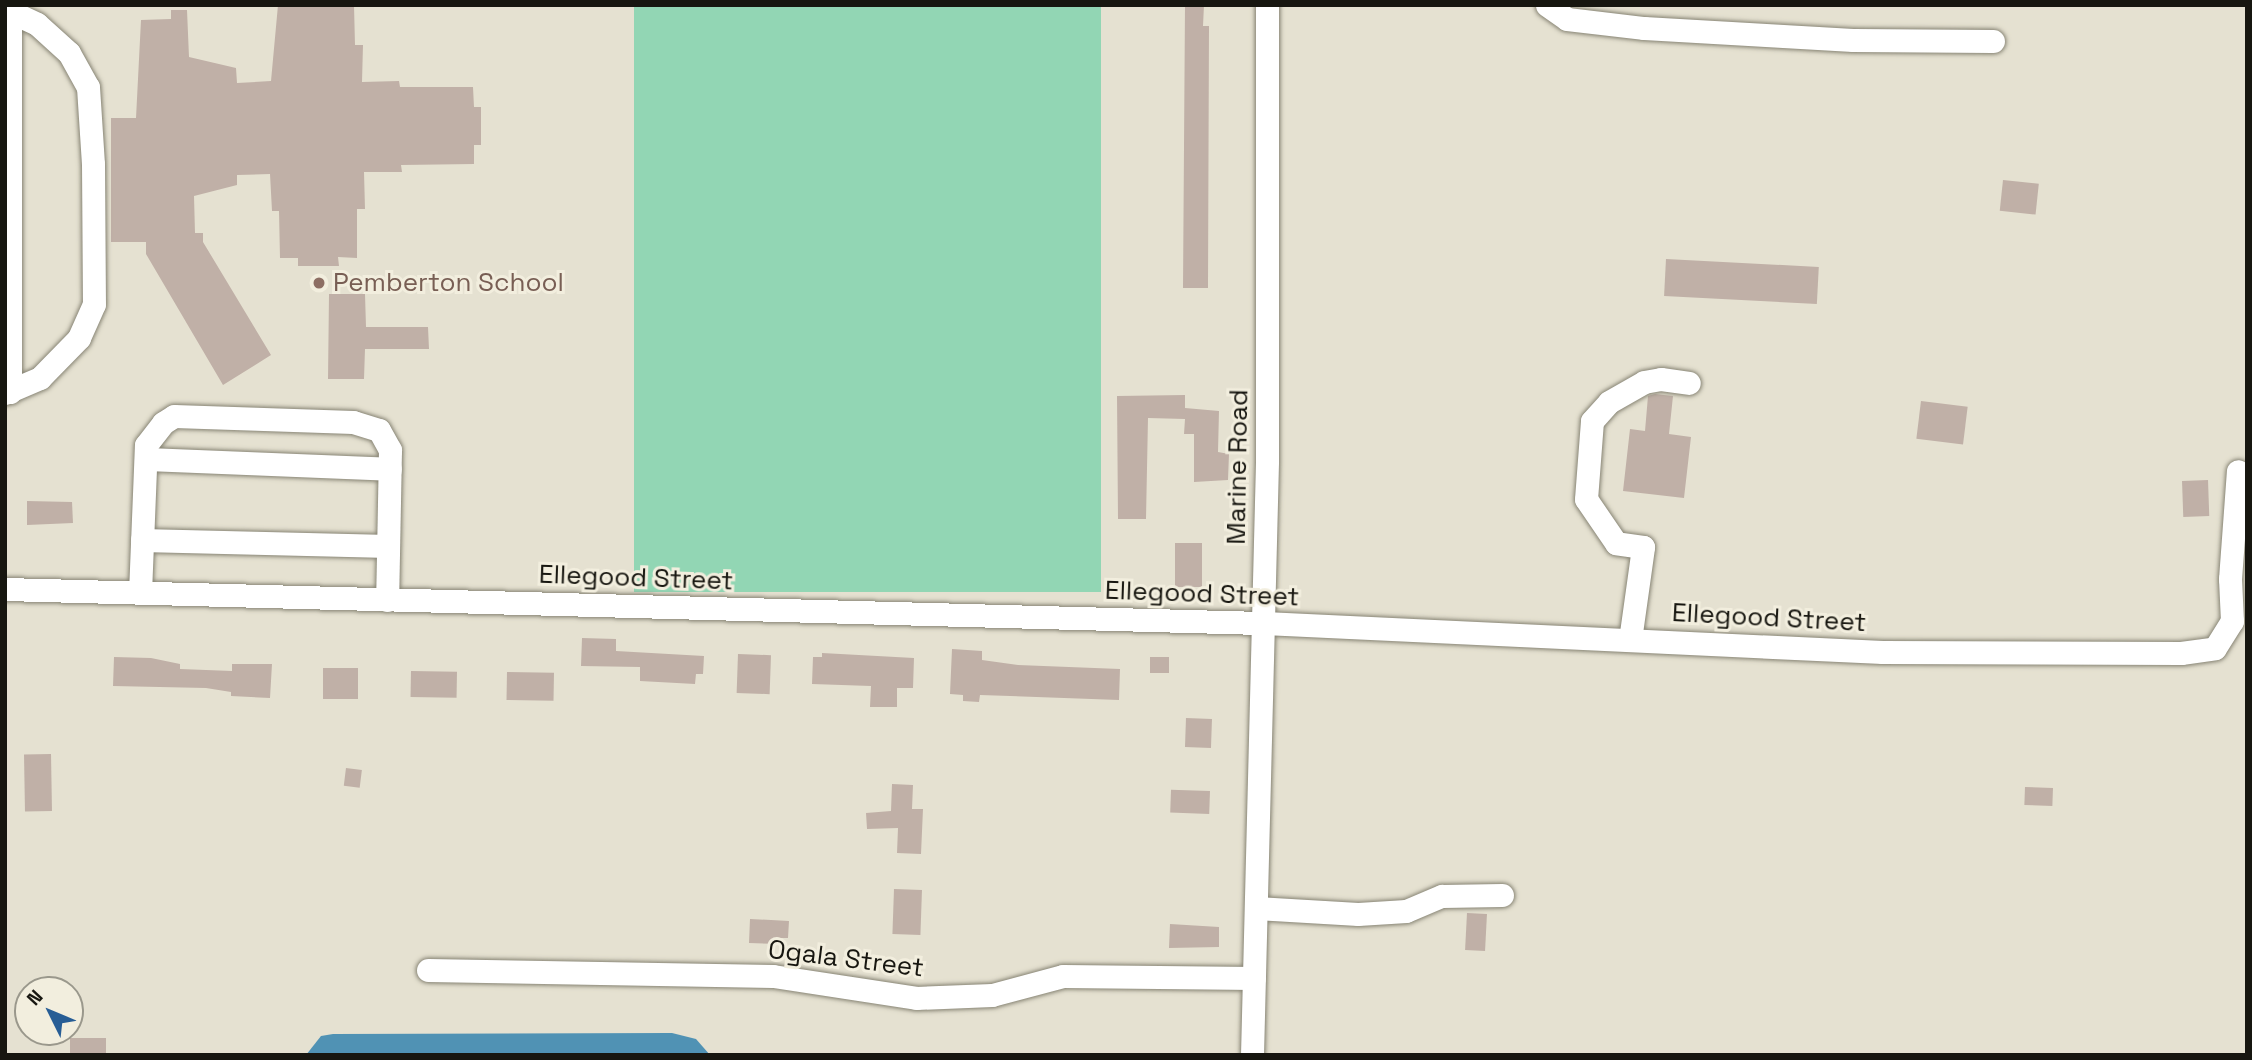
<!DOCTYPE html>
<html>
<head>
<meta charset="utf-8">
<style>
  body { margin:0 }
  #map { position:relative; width:2252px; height:1060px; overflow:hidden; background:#e5e1d1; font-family:"Space Grotesk",sans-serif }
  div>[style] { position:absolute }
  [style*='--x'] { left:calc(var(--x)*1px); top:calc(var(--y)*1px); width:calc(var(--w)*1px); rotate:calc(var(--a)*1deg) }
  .green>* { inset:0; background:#92d6b4; transform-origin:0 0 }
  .water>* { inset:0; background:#5092b4 }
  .building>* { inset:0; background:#c0b0a7; transform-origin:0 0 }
  .roads { filter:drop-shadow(0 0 2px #878474) drop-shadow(0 0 2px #878474) }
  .minor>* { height:23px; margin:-11.5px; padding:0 11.5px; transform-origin:11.5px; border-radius:11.5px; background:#fff }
  .dots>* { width:19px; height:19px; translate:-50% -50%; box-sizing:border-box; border:4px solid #f2eede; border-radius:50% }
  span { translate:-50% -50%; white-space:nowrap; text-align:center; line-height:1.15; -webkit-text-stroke:6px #f2eede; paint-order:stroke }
  .education-label { font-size:26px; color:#785e54 }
  .left { translate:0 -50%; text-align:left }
  .street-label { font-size:26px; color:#171610 }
  .frame { position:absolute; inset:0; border:7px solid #171610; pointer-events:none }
  .north { position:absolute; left:14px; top:976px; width:70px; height:70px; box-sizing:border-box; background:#f2eede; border:2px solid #9a988c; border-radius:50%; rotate:313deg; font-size:19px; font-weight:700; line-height:28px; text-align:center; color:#171610 }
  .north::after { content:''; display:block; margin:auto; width:24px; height:32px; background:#275d95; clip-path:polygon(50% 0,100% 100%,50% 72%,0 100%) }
</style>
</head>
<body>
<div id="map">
  <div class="green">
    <div style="left:634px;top:5px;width:467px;height:587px"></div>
  </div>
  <div class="water">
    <div style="clip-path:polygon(672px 1033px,696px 1039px,710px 1055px,306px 1055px,321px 1036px,333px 1034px)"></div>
  </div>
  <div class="building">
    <div style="clip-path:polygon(278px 5px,354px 5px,355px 45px,363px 45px,362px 82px,399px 81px,400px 87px,473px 87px,474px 107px,481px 107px,481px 145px,474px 145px,474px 164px,401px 165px,402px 172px,364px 172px,365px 209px,357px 209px,357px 258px,338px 257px,339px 266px,298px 266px,298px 258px,280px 258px,279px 211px,272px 211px,270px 174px,237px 175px,237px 185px,194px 196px,195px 233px,203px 233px,203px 242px,271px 355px,223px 385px,146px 254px,146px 242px,111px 242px,111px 118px,136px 118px,141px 20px,171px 19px,171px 10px,187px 10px,189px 57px,236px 68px,237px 83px,271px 81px)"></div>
    <div style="clip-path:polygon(1185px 5px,1204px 5px,1203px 26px,1209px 26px,1208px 288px,1183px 288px)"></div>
    <div style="left:2003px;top:180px;width:36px;height:31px;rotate:6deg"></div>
    <div style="left:1666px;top:259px;width:153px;height:37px;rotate:3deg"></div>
    <div style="clip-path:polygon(329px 294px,365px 294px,366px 327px,428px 327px,429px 349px,365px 349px,364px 379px,328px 379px)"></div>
    <div style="clip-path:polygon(1655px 394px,1673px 396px,1669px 434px,1691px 437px,1684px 498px,1623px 491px,1630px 429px,1645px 431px,1648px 396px)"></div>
    <div style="clip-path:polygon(1185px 395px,1185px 408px,1219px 411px,1218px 452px,1229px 454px,1228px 480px,1194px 482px,1194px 434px,1184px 434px,1185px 419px,1148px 418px,1146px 519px,1118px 519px,1117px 396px)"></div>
    <div style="left:1921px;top:401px;width:47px;height:38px;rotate:7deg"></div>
    <div style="left:2208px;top:480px;width:36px;height:26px;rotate:88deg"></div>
    <div style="clip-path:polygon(27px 501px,72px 502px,73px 523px,27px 525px)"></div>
    <div style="left:1175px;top:543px;width:27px;height:44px"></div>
    <div style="clip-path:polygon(582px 638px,616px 639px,616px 651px,704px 656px,703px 674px,696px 674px,695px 684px,640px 681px,640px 667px,581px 666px)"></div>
    <div style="clip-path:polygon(952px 649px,982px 651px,982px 660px,1018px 665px,1120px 669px,1119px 700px,980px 695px,979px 702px,963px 701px,963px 695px,950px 694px)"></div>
    <div style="clip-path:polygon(822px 653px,914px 658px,913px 688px,897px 688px,897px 707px,870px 707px,871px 686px,812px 684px,813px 657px,822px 657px)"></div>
    <div style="left:738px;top:654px;width:33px;height:39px;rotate:2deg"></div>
    <div style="clip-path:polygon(114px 657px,151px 658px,180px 664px,180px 669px,232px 671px,232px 664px,272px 664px,270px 698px,231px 696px,231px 692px,206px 688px,113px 686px)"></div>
    <div style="left:1150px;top:657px;width:19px;height:16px"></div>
    <div style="left:323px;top:668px;width:35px;height:31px"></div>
    <div style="left:411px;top:671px;width:46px;height:26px;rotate:1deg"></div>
    <div style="left:507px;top:672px;width:47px;height:28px;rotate:1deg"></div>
    <div style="left:1186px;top:718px;width:26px;height:29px;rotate:2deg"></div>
    <div style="left:51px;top:754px;width:57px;height:27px;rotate:89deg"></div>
    <div style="left:346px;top:768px;width:16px;height:18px;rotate:7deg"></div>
    <div style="clip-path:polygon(892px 784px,913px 785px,912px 809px,923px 809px,921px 854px,897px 853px,898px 828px,867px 829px,866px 813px,891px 811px)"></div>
    <div style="left:2025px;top:787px;width:28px;height:18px;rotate:2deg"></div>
    <div style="left:1210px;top:791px;width:23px;height:39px;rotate:92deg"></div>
    <div style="left:894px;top:889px;width:28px;height:45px;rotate:2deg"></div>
    <div style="left:1467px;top:913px;width:20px;height:37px;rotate:3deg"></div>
    <div style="clip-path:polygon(750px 919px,789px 921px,788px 938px,779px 938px,779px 944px,749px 943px)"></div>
    <div style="clip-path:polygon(1170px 924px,1219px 927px,1219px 947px,1169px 948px)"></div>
    <div style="left:106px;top:1038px;width:17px;height:36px;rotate:90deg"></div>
  </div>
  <div class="roads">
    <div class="minor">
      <div style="--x:1547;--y:5;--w:24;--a:35"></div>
      <div style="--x:1567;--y:19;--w:78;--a:6.7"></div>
      <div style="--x:1644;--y:28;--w:209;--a:3.3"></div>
      <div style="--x:1853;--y:40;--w:140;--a:0.4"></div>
      <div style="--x:5;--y:9;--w:35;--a:25"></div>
      <div style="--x:37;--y:24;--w:43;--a:42.2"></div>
      <div style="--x:69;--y:53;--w:39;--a:61"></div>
      <div style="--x:88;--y:87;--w:77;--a:86.3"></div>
      <div style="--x:93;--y:164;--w:140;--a:89.6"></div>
      <div style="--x:94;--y:304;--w:37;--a:114"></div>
      <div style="--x:79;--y:338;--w:56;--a:134.3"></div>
      <div style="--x:40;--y:378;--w:38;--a:157"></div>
      <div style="--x:10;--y:9;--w:383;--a:90"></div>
      <div style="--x:146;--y:459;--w:244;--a:2.3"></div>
      <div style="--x:142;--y:540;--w:246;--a:1.4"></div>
      <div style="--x:5;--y:589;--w:1259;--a:1.55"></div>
      <div style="--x:1264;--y:623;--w:619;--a:2.69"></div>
      <div style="--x:1882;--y:652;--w:299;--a:0.2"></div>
      <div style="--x:2181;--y:653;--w:34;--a:-8"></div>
      <div style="--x:2215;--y:648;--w:32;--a:-58"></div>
      <div style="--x:2232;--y:621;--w:42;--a:-92.7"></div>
      <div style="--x:2230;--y:579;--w:108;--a:-85.8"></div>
      <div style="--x:140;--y:593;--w:148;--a:-87.7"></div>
      <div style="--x:146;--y:445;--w:28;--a:-52"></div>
      <div style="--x:163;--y:423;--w:13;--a:-32"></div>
      <div style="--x:174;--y:416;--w:179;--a:1.9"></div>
      <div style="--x:353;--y:422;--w:27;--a:17"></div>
      <div style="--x:379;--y:430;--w:23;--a:61"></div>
      <div style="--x:390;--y:450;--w:150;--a:91.1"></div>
      <div style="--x:1630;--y:640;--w:94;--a:-82"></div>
      <div style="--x:1643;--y:547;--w:27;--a:-172"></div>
      <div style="--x:1616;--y:543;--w:53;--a:-124.3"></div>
      <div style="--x:1586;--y:499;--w:78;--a:-85.6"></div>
      <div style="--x:1592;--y:421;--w:25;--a:-48"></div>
      <div style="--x:1609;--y:402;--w:40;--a:-29.7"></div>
      <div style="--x:1644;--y:382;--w:17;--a:-10"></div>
      <div style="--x:1661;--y:379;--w:28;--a:8"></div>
      <div style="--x:1256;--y:908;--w:102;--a:3.4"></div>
      <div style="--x:1358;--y:914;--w:48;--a:-3.6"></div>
      <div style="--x:1406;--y:911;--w:39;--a:-23"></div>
      <div style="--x:1442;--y:896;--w:60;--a:-1"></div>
      <div style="--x:428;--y:970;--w:345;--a:1"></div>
      <div style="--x:773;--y:976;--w:145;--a:8.7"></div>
      <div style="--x:916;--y:998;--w:76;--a:-2.3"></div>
      <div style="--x:992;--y:995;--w:73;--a:-15"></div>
      <div style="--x:1063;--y:976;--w:191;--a:0.6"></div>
      <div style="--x:1252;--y:1055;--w:594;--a:-88.55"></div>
      <div style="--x:1267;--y:461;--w:456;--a:-90"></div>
    </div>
  </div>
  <div class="dots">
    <div style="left:319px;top:283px;background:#8d6e63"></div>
  </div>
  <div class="education-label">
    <span class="left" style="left:333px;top:283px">Pemberton School</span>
  </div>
  <div class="street-label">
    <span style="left:1238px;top:467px;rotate:-89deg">Marine Road</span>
    <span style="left:636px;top:578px;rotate:2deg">Ellegood Street</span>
    <span style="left:1202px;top:594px;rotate:2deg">Ellegood Street</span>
    <span style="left:1769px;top:618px;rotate:3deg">Ellegood Street</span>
    <span style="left:846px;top:959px;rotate:7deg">Ogala Street</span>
  </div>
  <div class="frame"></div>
  <div class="north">N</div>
</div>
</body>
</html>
